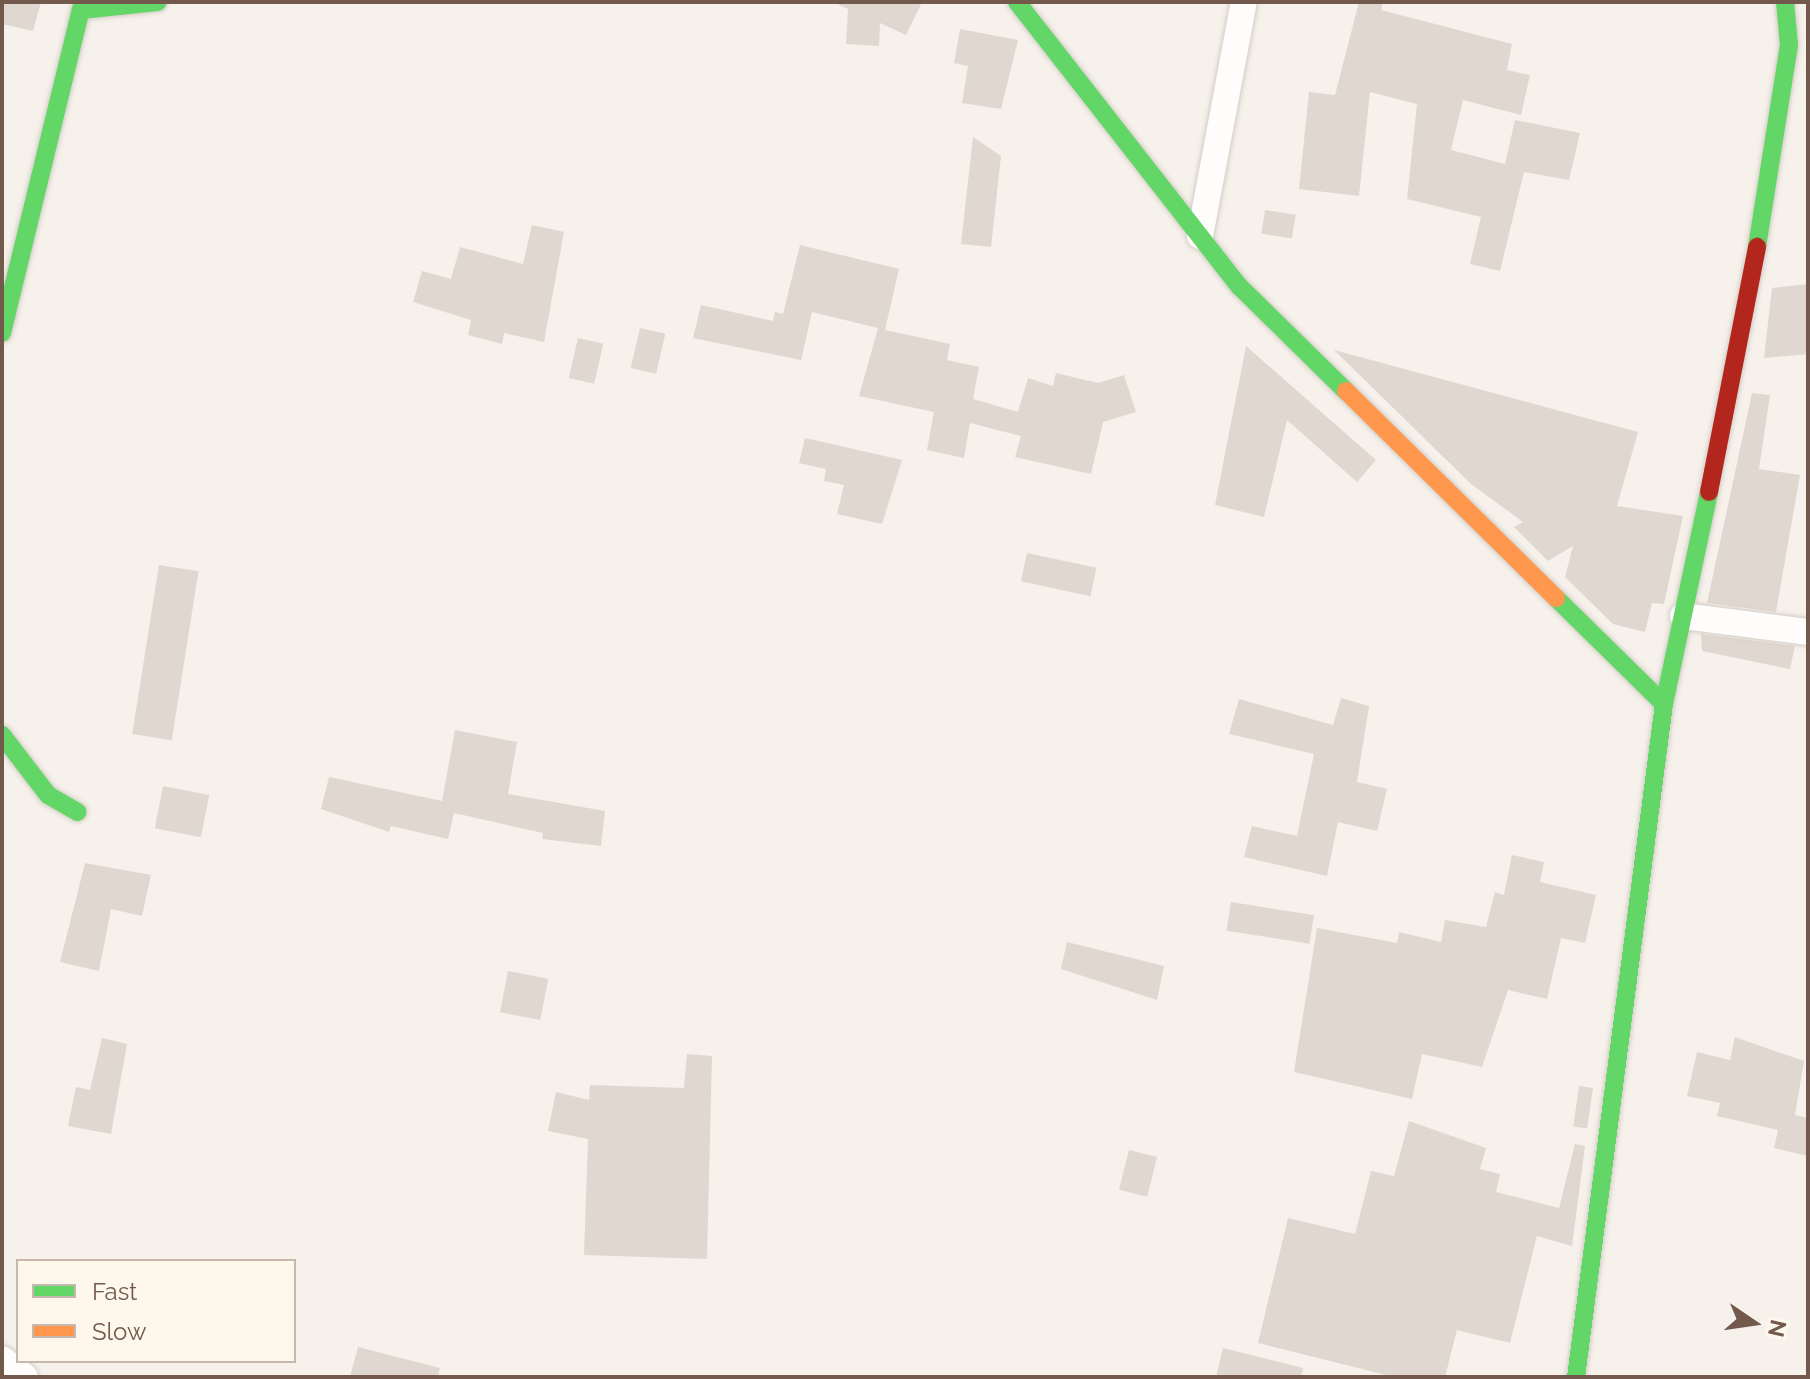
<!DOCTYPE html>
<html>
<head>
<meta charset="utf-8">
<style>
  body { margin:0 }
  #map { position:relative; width:1810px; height:1379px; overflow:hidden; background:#f6f1eb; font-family:Raleway,sans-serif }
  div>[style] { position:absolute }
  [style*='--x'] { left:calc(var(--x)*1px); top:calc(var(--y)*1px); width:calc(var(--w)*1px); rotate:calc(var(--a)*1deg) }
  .building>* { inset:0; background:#e0d7d0; transform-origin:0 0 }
  .roads { filter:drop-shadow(0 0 2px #d3cdc6) drop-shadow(0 0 2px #d3cdc6) }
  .street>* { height:26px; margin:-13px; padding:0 13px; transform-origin:13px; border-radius:13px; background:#fefdfc }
  .fast>* { height:18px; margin:-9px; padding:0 9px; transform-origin:9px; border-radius:9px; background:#63d668 }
  .slow>* { height:18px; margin:-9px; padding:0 9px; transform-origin:9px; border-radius:9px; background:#ff974d }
  .jam>* { height:18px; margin:-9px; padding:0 9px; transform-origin:9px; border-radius:9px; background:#b3261e }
  span { translate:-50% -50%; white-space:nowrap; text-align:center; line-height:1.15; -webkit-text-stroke:8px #fef7ec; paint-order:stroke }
  .frame { position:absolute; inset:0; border:4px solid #73594c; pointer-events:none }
  .legend { position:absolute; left:16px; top:1259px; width:280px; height:104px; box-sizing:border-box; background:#fef7ec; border:2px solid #c6b8ac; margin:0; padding:10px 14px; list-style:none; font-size:24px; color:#73594c }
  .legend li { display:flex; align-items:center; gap:16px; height:40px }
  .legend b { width:40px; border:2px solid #c6b8ac }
  .north { position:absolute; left:1714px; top:1283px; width:80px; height:80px; -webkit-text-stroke:6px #fef7ec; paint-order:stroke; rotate:103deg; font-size:22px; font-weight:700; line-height:32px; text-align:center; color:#73594c }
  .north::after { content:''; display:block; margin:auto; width:28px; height:36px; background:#73594c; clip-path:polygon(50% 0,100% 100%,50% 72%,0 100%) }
</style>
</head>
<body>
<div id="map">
  <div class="building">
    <div style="clip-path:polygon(2px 2px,41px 2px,33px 31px,2px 24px)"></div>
    <div style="clip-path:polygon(833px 2px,922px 2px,906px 35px,880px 23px,879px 46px,846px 44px,848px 9px)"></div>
    <div style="clip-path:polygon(1359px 2px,1383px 2px,1381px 10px,1512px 44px,1507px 70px,1530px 75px,1521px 115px,1463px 100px,1451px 150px,1505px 164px,1515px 120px,1580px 133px,1569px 180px,1524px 172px,1500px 271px,1470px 264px,1481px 217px,1407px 199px,1417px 104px,1370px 92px,1359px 196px,1299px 189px,1309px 92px,1335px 95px)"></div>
    <div style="clip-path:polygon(960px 29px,1018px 40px,1001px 109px,962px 103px,968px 66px,954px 63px)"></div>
    <div style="clip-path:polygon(973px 137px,1001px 156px,991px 247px,961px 244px)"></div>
    <div style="left:1265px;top:210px;width:31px;height:24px;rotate:9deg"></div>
    <div style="clip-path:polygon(532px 225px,564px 232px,544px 342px,504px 333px,502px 344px,468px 335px,471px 320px,413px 302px,422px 271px,451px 279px,460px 247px,523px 264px)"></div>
    <div style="clip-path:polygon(800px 245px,899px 269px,885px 330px,950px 344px,947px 360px,979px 367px,973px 399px,1018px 412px,1028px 378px,1053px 386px,1056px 373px,1098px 383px,1124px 375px,1136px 412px,1103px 422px,1091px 474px,1015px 457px,1021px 436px,970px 423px,964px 458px,927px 450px,934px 412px,859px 396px,878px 328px,812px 312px,801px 360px,693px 338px,701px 305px,773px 321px,775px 312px,783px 314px)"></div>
    <div style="clip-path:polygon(1808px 284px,1808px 354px,1764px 358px,1772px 288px)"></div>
    <div style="left:640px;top:328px;width:26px;height:41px;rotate:13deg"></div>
    <div style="left:578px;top:338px;width:26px;height:41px;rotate:13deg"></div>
    <div style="clip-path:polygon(1246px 346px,1376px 460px,1357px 482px,1287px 420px,1264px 517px,1215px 505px)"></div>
    <div style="clip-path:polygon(1334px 350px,1638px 432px,1617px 506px,1683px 516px,1664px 604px,1652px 603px,1645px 632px,1613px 624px,1565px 577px,1573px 546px,1548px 561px,1514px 527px,1523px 522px,1471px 484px)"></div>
    <div style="clip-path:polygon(1752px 393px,1770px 395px,1759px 469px,1800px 475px,1776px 612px,1707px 603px)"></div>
    <div style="clip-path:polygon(805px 438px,902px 460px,882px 524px,837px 514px,844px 485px,824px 481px,826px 469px,799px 463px)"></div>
    <div style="left:1027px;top:553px;width:71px;height:29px;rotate:12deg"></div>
    <div style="left:159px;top:565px;width:40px;height:171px;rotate:9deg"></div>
    <div style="clip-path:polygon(1701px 634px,1795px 646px,1790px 669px,1702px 651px)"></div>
    <div style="clip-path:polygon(1341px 698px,1369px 706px,1357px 782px,1387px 789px,1377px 831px,1338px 822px,1327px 876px,1244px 857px,1252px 826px,1297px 836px,1314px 754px,1229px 734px,1239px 699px,1333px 725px)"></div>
    <div style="clip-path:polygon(455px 730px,517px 742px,508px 794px,605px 811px,601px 846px,542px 839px,543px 833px,454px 813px,448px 839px,391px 826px,389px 832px,321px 809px,329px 777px,442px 801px)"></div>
    <div style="left:163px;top:786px;width:47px;height:43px;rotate:11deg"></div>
    <div style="clip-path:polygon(1512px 855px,1544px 862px,1540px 882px,1596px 895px,1585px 943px,1561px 938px,1547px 999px,1508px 990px,1482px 1067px,1422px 1054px,1412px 1099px,1294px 1072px,1317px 928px,1397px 943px,1399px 932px,1441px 942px,1445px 920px,1486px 927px,1495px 892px,1504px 895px)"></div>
    <div style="clip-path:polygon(85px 863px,151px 875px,142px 916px,111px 909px,99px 971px,60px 962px)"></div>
    <div style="left:1231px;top:902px;width:84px;height:29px;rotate:9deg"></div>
    <div style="clip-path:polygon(1067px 942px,1164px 966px,1157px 1000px,1061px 969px)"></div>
    <div style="left:508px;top:971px;width:41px;height:42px;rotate:11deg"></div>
    <div style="clip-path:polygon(1735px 1037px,1804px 1061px,1795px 1115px,1808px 1118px,1808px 1156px,1774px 1148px,1778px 1130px,1717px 1116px,1720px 1103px,1687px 1096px,1697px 1052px,1730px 1060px)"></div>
    <div style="clip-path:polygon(102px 1038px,127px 1044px,111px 1134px,68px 1126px,76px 1087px,90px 1090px)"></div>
    <div style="clip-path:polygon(687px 1054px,712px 1056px,707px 1259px,584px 1255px,588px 1139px,548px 1131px,556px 1092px,589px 1100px,590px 1085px,684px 1088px)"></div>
    <div style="left:1579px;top:1086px;width:14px;height:41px;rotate:8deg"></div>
    <div style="clip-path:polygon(1409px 1121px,1486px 1148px,1480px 1169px,1500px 1174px,1496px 1192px,1559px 1208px,1575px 1144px,1585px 1146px,1572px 1246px,1537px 1236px,1510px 1343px,1457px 1330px,1445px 1377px,1394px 1377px,1258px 1343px,1288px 1218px,1355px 1234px,1371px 1171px,1394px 1176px)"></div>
    <div style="left:1129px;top:1150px;width:29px;height:41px;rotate:14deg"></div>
    <div style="clip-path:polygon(358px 1347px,440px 1368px,438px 1377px,350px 1377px)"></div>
    <div style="clip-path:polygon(1223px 1348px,1303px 1368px,1301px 1377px,1216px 1377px)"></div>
  </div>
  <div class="roads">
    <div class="street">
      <div style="--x:1200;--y:236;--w:238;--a:-79.4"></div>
      <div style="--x:1683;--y:616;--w:126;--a:7.3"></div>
      <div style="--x:2;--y:1359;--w:29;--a:38"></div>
    </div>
    <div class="fast">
      <div style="--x:1017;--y:2;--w:362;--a:52"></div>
      <div style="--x:1240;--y:287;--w:148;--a:44.5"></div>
      <div style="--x:1757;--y:247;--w:205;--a:-81"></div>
      <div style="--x:1789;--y:45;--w:43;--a:-95.3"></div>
      <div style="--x:2;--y:333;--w:333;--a:-76.3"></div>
      <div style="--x:81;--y:10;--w:77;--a:-5.9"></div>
      <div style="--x:1556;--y:598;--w:151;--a:44.5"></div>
      <div style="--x:2;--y:735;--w:76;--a:52.5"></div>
      <div style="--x:48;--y:795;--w:34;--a:30"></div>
      <div style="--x:1576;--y:1377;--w:679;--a:-82.55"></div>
      <div style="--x:1664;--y:704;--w:217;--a:-78"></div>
    </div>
    <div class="slow">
      <div style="--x:1346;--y:391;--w:295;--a:44.6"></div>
    </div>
    <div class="jam">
      <div style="--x:1709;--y:492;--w:250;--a:-78.9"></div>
    </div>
  </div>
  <div class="frame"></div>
  <ul class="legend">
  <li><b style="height:10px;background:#63d668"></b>Fast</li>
  <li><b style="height:10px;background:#ff974d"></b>Slow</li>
  </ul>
  <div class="north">N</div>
</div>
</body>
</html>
